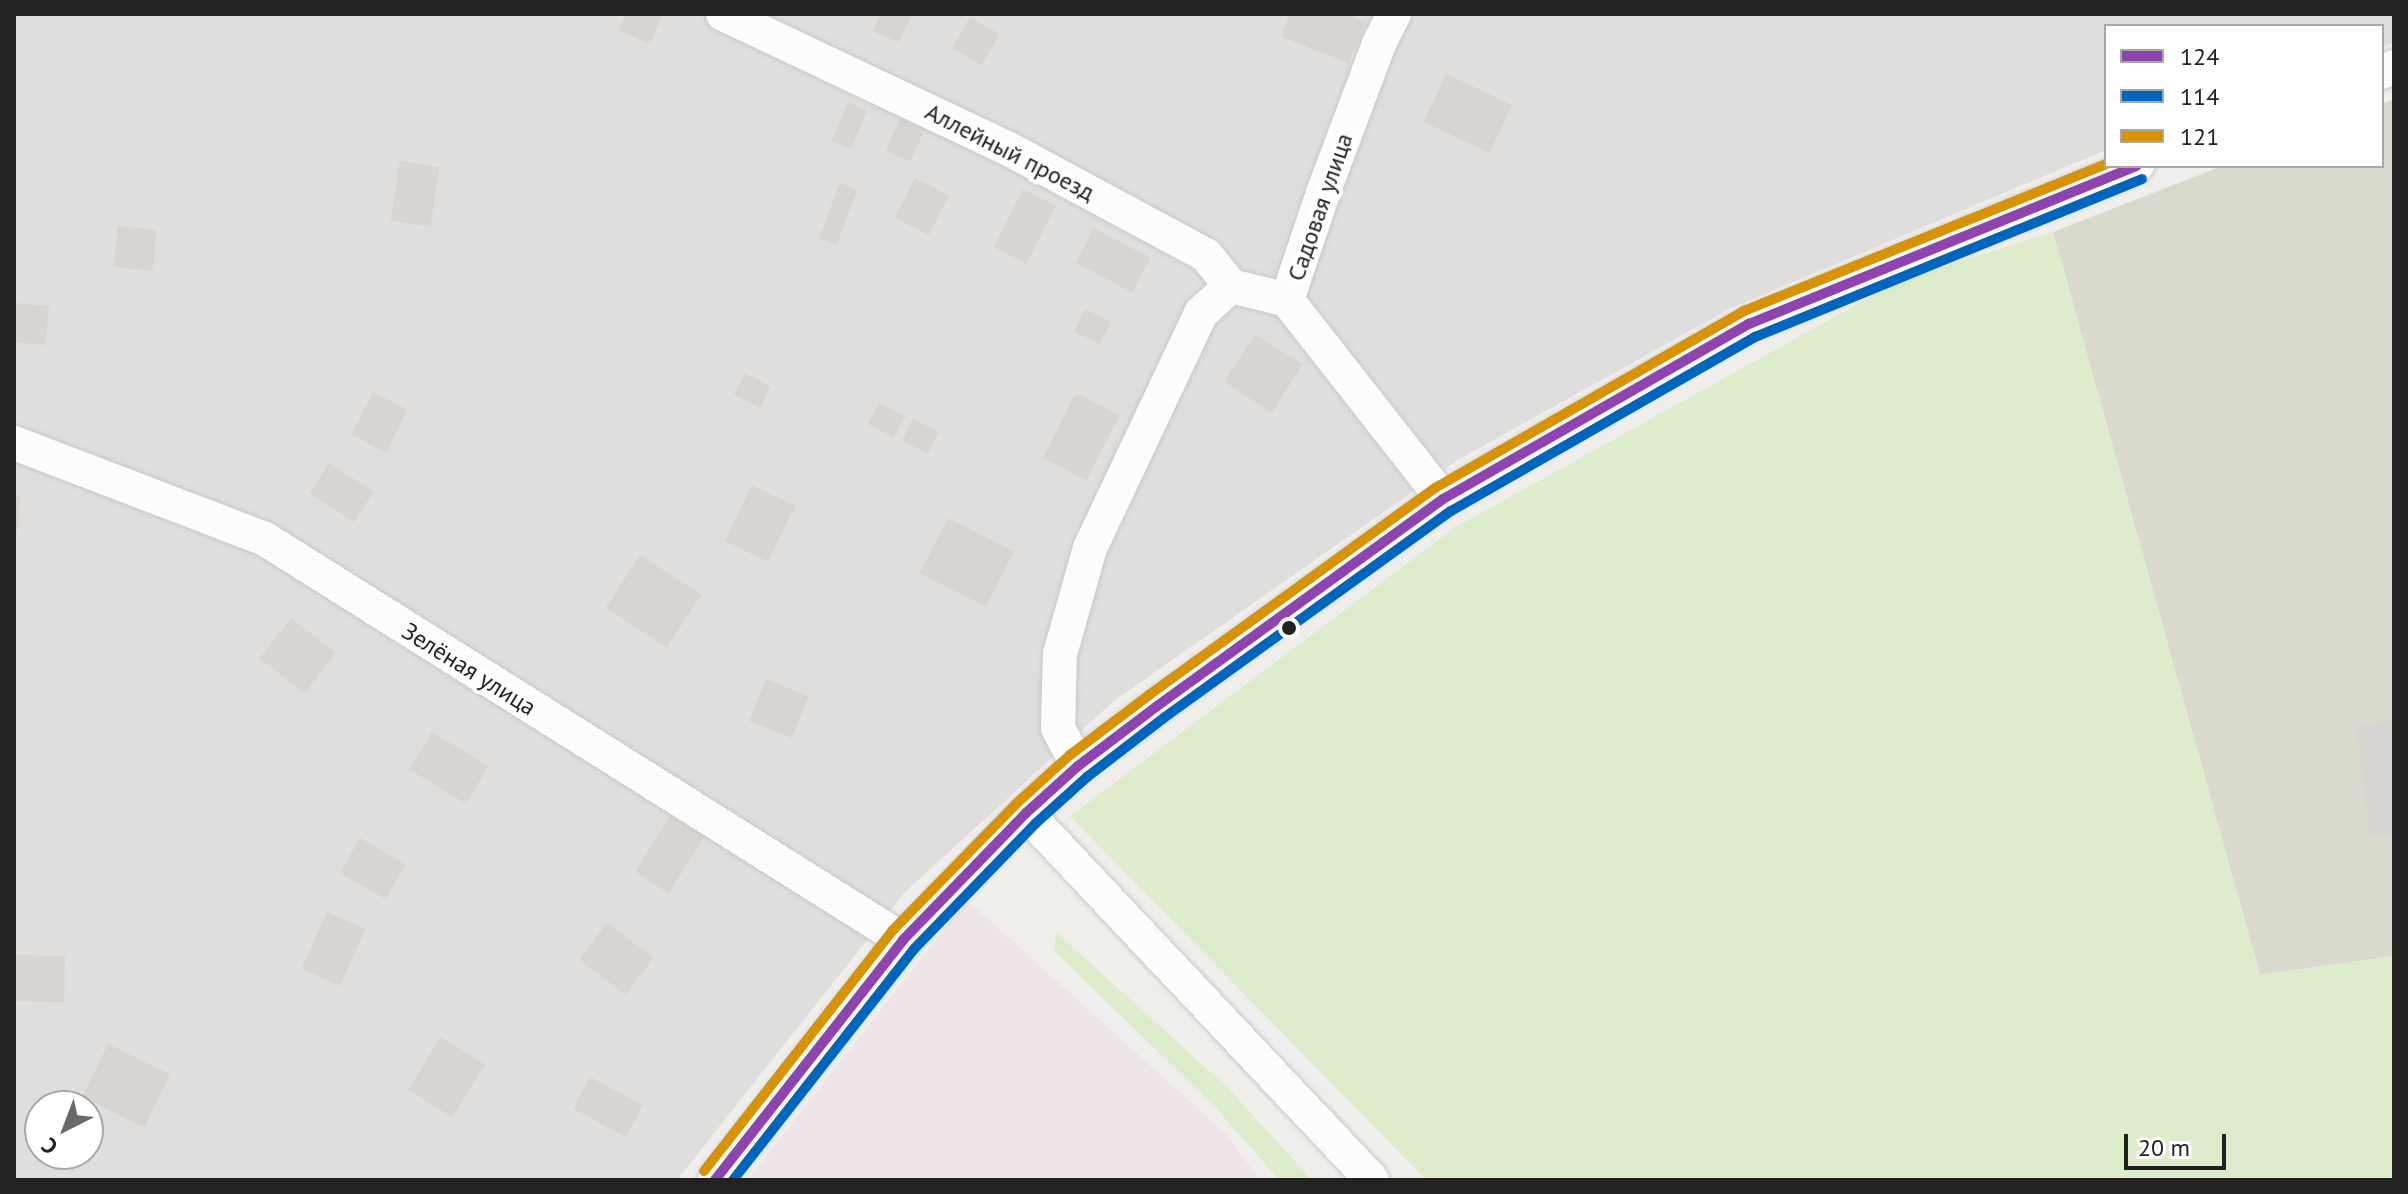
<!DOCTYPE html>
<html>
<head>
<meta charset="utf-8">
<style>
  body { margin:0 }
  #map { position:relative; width:2408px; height:1194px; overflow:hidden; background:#f0eeeb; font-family:"PT Sans",sans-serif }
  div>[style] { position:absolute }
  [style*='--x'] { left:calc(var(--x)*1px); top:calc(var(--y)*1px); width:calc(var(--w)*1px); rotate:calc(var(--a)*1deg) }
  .residential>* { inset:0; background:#dfdedc }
  .industrial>* { inset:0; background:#ede4e9 }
  .construction>* { inset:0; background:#d9d9cd }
  .grass>* { inset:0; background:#ddeccb }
  .building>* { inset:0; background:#d7d4d2; transform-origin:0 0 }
  .roads { filter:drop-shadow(0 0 2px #c9c8c7) drop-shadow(0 0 2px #c9c8c7) }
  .minor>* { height:34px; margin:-17px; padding:0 17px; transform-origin:17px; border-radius:17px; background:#fdfcfc }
  .bus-1>* { height:10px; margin:-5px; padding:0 5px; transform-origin:5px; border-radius:5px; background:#8e44ad }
  .bus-2>* { height:10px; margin:-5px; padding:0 5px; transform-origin:5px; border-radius:5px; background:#0065bd }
  .bus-3>* { height:10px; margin:-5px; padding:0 5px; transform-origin:5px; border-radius:5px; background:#d79205 }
  .dots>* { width:22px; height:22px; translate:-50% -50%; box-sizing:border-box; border:4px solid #fff; border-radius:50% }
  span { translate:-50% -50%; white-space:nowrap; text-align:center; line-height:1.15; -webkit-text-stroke:8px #fff; paint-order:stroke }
  .street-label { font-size:24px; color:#222 }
  .frame { position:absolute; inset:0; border:16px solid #222; pointer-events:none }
  .legend { position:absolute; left:2104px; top:24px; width:280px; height:144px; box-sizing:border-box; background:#fff; border:2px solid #a7a7a7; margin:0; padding:10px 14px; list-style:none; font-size:24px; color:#222 }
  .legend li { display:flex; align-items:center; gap:16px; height:40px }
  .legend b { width:40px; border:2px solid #a7a7a7 }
  .north { position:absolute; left:24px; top:1090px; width:80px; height:80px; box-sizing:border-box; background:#fff; border:2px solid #a7a7a7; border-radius:50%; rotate:222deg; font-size:22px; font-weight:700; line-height:32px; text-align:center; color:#222 }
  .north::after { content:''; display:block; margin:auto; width:28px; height:36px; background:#6a6968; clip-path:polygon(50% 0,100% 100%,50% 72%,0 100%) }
  .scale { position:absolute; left:2124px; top:1134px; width:102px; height:36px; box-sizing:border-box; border:4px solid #222; border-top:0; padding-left:10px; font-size:24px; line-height:28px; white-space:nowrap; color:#222; -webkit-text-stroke:6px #fff; paint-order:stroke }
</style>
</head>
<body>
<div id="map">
  <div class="residential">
    <div style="clip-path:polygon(evenodd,14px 14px,2394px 14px,2394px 43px,2382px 47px,2382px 26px,2106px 26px,2106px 150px,1729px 309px,1458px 460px,1115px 700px,904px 893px,677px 1180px,14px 1180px,14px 14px,40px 1106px,88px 1106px,88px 1154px,40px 1154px,40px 1106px)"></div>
  </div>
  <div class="industrial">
    <div style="clip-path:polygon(967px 900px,1226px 1134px,1260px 1180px,748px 1180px)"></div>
  </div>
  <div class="construction">
    <div style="clip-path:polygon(2394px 99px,2394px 956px,2260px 975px,2053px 232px,2222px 166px,2382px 166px,2382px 104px)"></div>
  </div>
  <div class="grass">
    <div style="clip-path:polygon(2053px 232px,2260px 975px,2394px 956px,2394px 1180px,1426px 1180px,1070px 816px,1454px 528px,1903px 279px)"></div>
    <div style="clip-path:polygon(1056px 932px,1228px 1088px,1312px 1180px,1279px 1180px,1215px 1107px,1054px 951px)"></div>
  </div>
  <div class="building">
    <div style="clip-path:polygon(626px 14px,663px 14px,650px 44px,618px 30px)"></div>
    <div style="clip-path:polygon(881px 14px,913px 14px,898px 42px,872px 31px)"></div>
    <div style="clip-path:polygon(1290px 14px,1345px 14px,1365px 22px,1349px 63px,1281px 37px)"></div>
    <div style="left:970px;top:17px;width:34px;height:36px;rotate:30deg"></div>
    <div style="left:1446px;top:74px;width:73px;height:53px;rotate:25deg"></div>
    <div style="left:848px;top:102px;width:21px;height:42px;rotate:23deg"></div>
    <div style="left:901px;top:116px;width:27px;height:38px;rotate:24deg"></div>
    <div style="left:400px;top:161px;width:40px;height:60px;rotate:9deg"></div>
    <div style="left:915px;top:178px;width:38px;height:45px;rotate:27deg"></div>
    <div style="left:840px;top:183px;width:19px;height:59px;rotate:21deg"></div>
    <div style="left:1023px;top:189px;width:37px;height:65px;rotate:27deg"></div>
    <div style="left:118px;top:226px;width:39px;height:41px;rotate:6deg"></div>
    <div style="left:1094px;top:228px;width:64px;height:39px;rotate:28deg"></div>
    <div style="left:14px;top:303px;width:35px;height:39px;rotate:5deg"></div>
    <div style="left:1085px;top:309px;width:29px;height:25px;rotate:27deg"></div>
    <div style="left:1255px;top:334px;width:57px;height:57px;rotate:33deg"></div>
    <div style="left:745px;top:373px;width:29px;height:24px;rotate:27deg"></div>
    <div style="left:373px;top:392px;width:39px;height:48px;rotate:27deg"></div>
    <div style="left:1076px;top:393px;width:49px;height:73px;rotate:27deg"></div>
    <div style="left:879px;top:403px;width:29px;height:24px;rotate:27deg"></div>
    <div style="left:913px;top:419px;width:29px;height:24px;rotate:27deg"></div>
    <div style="left:329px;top:463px;width:53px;height:36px;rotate:33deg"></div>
    <div style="left:752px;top:485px;width:48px;height:62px;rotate:26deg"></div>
    <div style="clip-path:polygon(14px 495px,20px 496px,16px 543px,14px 543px)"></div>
    <div style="left:948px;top:518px;width:74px;height:62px;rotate:27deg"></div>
    <div style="left:640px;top:555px;width:73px;height:63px;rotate:33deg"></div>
    <div style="left:291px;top:618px;width:57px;height:51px;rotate:38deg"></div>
    <div style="left:766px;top:679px;width:46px;height:45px;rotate:22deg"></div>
    <div style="clip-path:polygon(2394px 721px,2394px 834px,2370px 837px,2356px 726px)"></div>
    <div style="left:432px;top:732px;width:66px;height:44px;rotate:31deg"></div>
    <div style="left:673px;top:811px;width:40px;height:72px;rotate:32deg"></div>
    <div style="left:360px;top:838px;width:53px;height:40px;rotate:30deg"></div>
    <div style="left:327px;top:912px;width:42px;height:62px;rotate:24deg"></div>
    <div style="left:607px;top:923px;width:58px;height:46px;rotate:37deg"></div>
    <div style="left:14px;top:955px;width:51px;height:46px;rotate:1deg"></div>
    <div style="left:441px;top:1037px;width:52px;height:62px;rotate:32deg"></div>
    <div style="left:108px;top:1044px;width:69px;height:59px;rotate:26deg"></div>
    <div style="left:590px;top:1077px;width:60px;height:36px;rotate:28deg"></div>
  </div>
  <div class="roads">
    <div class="minor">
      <div style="--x:723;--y:14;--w:314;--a:25.3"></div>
      <div style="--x:1007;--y:148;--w:226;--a:28.3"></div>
      <div style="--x:1206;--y:255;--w:40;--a:51"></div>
      <div style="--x:1231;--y:286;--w:58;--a:14"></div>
      <div style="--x:1394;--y:14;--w:34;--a:117"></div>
      <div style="--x:1379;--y:44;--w:159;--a:110.6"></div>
      <div style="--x:1323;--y:193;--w:113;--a:108.6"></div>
      <div style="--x:1287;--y:300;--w:253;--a:51.9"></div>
      <div style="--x:2382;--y:72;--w:13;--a:-23"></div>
      <div style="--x:14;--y:443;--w:269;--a:20.9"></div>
      <div style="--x:265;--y:539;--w:754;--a:32.15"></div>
      <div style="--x:1078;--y:766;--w:43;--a:-117.8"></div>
      <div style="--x:1058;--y:728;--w:74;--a:-88.5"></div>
      <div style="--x:1060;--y:654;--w:110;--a:-74.2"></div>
      <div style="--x:1090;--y:548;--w:260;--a:-64.7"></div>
      <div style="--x:1201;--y:313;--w:40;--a:-42"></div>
      <div style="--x:1026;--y:813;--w:504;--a:46.69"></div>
      <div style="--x:715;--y:1180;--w:305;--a:-51.9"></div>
      <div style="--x:903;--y:940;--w:177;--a:-45.9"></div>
      <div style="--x:1026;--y:813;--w:70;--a:-42.1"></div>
      <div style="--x:1078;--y:766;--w:99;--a:-37.2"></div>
      <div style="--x:1157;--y:706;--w:353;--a:-35.9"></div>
      <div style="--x:1443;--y:499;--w:353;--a:-29.8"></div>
      <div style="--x:1749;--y:324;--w:419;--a:-22.2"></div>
    </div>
  </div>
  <div class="bus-1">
    <div style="--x:715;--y:1180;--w:305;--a:-51.9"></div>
    <div style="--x:903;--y:940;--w:177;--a:-45.9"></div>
    <div style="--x:1026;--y:813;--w:70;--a:-42.1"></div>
    <div style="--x:1078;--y:766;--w:99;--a:-37.2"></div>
    <div style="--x:1157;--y:706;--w:353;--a:-35.9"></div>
    <div style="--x:1443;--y:499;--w:353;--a:-29.8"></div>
    <div style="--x:1749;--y:324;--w:419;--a:-22.2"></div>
  </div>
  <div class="bus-2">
    <div style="--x:733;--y:1180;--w:293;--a:-51.9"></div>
    <div style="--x:914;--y:949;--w:175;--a:-45.9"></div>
    <div style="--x:1036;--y:823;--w:69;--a:-42"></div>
    <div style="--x:1087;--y:777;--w:98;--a:-37.6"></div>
    <div style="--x:1165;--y:717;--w:352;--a:-35.8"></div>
    <div style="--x:1451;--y:511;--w:350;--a:-29.8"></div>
    <div style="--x:1755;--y:337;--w:418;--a:-22.2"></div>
  </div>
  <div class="bus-3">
    <div style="--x:704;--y:1171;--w:305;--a:-51.9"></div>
    <div style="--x:892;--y:931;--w:179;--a:-45.7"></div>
    <div style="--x:1017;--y:803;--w:72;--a:-42.2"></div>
    <div style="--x:1070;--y:755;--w:99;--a:-37.2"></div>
    <div style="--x:1149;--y:695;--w:353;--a:-35.9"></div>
    <div style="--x:1435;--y:488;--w:356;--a:-29.8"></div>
    <div style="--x:1744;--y:311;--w:391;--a:-22.1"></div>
  </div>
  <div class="dots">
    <div style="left:1289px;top:628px;background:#222"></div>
  </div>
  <div class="street-label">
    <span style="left:1010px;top:152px;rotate:27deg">Аллейный проезд</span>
    <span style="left:1320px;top:207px;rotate:-71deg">Садовая улица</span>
    <span style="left:469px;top:669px;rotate:32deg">Зелёная улица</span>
  </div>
  <div class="frame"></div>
  <ul class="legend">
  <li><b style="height:10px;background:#8e44ad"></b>124</li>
  <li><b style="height:10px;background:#0065bd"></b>114</li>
  <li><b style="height:10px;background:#d79205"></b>121</li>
  </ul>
  <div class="north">С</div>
  <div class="scale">20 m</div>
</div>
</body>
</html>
